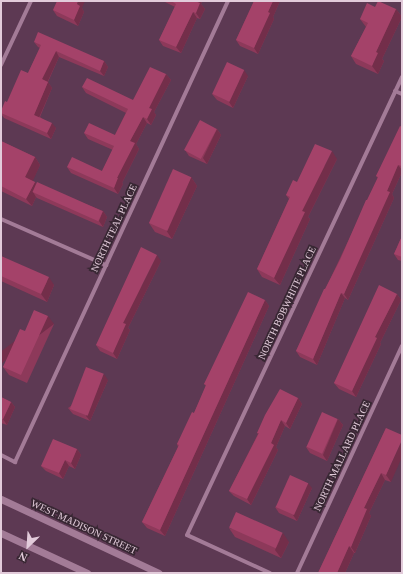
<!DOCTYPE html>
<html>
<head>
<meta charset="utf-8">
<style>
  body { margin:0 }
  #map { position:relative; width:403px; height:574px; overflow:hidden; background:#5d3953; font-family:Georgia,serif }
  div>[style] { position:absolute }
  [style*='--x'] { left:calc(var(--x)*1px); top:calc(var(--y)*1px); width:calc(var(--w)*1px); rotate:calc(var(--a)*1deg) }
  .minor>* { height:4px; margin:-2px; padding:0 2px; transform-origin:2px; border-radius:2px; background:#a37b97 }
  .tertiary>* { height:7px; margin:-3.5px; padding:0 3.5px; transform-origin:3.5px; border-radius:3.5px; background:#a37b97 }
  .wall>* { inset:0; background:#8d395a }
  .shaded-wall>* { inset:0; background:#732e4a; transform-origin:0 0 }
  .building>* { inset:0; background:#a44269; transform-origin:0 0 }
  span { translate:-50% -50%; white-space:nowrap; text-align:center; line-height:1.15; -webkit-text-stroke:3.5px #382733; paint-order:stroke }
  .street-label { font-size:10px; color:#e2cbda }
  .frame { position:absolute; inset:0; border:2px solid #e2cbda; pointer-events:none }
  .north { position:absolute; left:8px; top:526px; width:40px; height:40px; -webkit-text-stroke:3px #382733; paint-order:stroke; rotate:205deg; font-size:11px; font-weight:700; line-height:16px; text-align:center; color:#e2cbda }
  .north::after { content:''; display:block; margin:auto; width:14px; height:18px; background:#e2cbda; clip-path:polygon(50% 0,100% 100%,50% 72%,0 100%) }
</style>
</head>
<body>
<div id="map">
  <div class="minor">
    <div style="--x:1;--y:65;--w:71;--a:-64.9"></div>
    <div style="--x:395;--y:91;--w:8;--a:23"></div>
    <div style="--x:1;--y:219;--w:115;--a:23.7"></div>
    <div style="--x:1;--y:455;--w:16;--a:27"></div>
    <div style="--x:15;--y:462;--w:508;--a:-65.2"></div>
    <div style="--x:270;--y:573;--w:91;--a:-155.4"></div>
    <div style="--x:187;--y:535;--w:506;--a:-64.85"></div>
    <div style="--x:297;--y:573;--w:250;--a:-65.2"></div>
  </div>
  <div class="tertiary">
    <div style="--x:1;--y:499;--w:174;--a:25.1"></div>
    <div style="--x:1;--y:533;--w:95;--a:24.9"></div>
  </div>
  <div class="wall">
    <div style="clip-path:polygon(163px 1px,202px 1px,201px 4px,205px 9px,200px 19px,197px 18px,181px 53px,163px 46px,159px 40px,175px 7px)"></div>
    <div style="clip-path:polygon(254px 1px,280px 1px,273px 17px,274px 19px,258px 54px,240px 46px,236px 40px)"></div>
    <div style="clip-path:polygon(375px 7px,396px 9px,402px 17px,382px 59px,384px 61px,378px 74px,356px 64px,351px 56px,366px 27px,360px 19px)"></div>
    <div style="clip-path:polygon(82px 8px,84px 12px,78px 26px,57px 16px,53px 10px)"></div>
    <div style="clip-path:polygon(34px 42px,104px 61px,108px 67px,104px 76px,59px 57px,48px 82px,52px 88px,40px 117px,56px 128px,51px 139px,4px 118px,1px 114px,1px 111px,28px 73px,40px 48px,38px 47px)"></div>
    <div style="clip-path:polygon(166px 74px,171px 80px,154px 112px,156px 115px,151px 125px,147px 123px,136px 144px,139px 149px,122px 183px,123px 184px,118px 194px,71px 173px,67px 167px,102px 171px,113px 150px,88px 139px,84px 133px,115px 135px,126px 113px,86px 93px,82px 87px,133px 100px)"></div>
    <div style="clip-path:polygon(248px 76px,233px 108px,217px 100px,212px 94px)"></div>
    <div style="clip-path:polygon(402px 127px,402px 172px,392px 194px,394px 198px,348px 300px,345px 298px,317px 365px,300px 357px,296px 351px,378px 178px,376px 176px)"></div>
    <div style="clip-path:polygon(217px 129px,221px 135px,207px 164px,189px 156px,185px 150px)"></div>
    <div style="clip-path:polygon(1px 141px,35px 157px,40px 165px,32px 181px,35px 182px,36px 184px,103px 211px,107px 217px,103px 227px,37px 198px,36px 197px,32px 206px,1px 191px)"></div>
    <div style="clip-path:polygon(337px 159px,308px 217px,310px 219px,280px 285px,262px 277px,257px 269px,289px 199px,286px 195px,297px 182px)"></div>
    <div style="clip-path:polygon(191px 177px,197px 186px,172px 239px,155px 232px,149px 223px)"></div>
    <div style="clip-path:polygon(402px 236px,402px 261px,398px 260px,394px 254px)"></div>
    <div style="clip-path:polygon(1px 256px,54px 285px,47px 302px,1px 281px)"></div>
    <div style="clip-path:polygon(161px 261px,128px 328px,130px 330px,117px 359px,100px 351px,96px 345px)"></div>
    <div style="clip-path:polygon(397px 294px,401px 300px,380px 343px,381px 344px,356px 397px,339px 389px,334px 383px)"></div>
    <div style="clip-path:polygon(265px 300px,269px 306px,165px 536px,147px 528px,142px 522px,178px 447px,177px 444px,194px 413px,206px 386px,204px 384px)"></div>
    <div style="clip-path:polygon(54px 324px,27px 383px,9px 375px,3px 367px,25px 331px)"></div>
    <div style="clip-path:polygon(108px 380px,90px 421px,73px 414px,68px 408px)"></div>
    <div style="clip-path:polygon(1px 397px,11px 402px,15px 407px,7px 425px,1px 423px)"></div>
    <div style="clip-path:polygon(298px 398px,302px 404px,290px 429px,285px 426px,276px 447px,278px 450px,251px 505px,234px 496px,229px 491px,258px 434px,257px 433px)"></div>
    <div style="clip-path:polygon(338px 419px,343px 425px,327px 461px,310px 453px,306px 447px)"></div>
    <div style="clip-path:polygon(386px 428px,391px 482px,385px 480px,369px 513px,371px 516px,355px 553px,354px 553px,345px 573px,318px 573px)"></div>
    <div style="clip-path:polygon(77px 449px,81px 455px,75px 469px,69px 466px,63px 479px,46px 471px,41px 466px)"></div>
    <div style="clip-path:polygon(312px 488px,297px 521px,279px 513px,275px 507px)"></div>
    <div style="clip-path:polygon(229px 528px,289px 542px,281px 558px,235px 537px)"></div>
  </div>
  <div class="shaded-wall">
    <div style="clip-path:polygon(78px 1px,85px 1px,82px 8px,84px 12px,78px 26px,74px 20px,77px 4px)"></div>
    <div style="clip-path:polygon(195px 1px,202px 1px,201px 4px,205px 9px,200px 19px,196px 13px)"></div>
    <div style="clip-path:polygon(273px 1px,280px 1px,273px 17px,274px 19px,258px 54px,254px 48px,268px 12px)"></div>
    <div style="clip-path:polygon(396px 9px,402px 17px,382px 59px,384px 61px,378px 74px,372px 66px,376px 52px)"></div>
    <div style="clip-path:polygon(193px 12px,197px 18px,181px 53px,176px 47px)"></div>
    <div style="clip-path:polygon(56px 51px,59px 57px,46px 85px,42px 79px)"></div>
    <div style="clip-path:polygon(104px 61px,108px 67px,104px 76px,100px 71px)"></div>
    <div style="clip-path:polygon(244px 70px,248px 76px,233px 108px,229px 102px)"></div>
    <div style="clip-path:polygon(166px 74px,171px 80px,154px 112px,156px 115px,151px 125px,147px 119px,149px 108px)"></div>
    <div style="clip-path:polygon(48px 82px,52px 88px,38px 120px,34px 115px)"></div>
    <div style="clip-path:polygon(143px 117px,147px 123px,136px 144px,139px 149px,122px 183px,123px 184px,118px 194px,114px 188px,117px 178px,130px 141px)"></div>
    <div style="clip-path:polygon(52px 123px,56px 128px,51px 139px,47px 133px)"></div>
    <div style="clip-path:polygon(217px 129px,221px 135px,207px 164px,203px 158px)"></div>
    <div style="clip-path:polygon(332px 151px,337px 159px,308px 217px,310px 219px,280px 285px,274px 278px,302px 211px)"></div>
    <div style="clip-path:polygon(35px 157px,40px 165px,31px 185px,25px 177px)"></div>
    <div style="clip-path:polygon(398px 165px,402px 170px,402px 172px,392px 194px,394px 198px,348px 300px,344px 294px,387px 191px)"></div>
    <div style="clip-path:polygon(191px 177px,197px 186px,172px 239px,166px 230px)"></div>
    <div style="clip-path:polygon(35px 182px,40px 190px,33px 192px,36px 197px,32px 206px,26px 199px)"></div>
    <div style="clip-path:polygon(103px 211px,107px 217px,103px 227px,99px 221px)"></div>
    <div style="clip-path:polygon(157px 255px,161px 261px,128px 328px,130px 330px,117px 359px,113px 353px,123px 323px)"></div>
    <div style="clip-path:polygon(49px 277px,54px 285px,47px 302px,41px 294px)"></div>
    <div style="clip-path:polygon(341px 293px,345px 298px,317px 365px,313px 359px)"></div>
    <div style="clip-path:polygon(397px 294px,401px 300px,380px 343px,381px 344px,356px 397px,352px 391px,375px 337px)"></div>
    <div style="clip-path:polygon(265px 300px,269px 306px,165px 536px,160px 530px)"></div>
    <div style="left:48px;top:316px;width:10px;height:65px;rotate:53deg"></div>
    <div style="clip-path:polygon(104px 374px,108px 380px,90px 421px,86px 416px)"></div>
    <div style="clip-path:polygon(298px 398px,302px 404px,290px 429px,286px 423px)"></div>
    <div style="clip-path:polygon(11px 402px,15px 407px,7px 425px,3px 419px)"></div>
    <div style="clip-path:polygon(338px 419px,343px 425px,327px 461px,323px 455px)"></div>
    <div style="clip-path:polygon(281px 420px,285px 426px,276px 447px,278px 450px,251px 505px,247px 499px)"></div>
    <div style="clip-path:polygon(402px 440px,402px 457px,391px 482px,386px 475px)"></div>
    <div style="clip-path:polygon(77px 449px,81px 455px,75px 469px,71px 463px)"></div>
    <div style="clip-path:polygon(65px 460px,69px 466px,63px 479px,59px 473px)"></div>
    <div style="clip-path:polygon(381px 473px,385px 480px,369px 513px,371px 516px,355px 553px,351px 547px,364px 508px)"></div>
    <div style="clip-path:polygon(308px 483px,312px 488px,297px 521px,293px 515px)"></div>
    <div style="clip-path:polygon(283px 533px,289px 542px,281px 558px,275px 550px)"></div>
    <div style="clip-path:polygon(349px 546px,354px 553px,345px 573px,337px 573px)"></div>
  </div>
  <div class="building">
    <div style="clip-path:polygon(57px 1px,78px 1px,77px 4px,80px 6px,74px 20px,53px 10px)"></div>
    <div style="clip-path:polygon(171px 1px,195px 1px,200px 3px,196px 13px,193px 12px,176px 47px,159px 40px,176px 4px)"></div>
    <div style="clip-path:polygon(254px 1px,273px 1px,268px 12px,270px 13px,254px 48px,236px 40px)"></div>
    <div style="clip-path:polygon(378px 1px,396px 9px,376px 52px,378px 53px,372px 66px,351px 56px,368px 23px,360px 19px,367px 3px,375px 7px)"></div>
    <div style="clip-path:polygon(38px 32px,104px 61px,100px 71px,56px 51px,42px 79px,48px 82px,34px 115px,52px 123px,47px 133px,1px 113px,1px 111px,5px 101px,7px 102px,21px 70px,28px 73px,41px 45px,34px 42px)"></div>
    <div style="left:227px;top:62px;width:19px;height:35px;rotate:25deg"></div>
    <div style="clip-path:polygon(150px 67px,166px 74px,149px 108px,152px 109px,147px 119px,143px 117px,130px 141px,135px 143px,117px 178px,118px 178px,114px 188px,67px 167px,72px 157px,102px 171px,114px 146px,84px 133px,89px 123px,115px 135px,128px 109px,82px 87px,87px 78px,133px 100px)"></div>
    <div style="left:200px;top:120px;width:19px;height:34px;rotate:28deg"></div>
    <div style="clip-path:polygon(400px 126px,402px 127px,402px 166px,398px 165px,387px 191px,390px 192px,344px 294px,341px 293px,313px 359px,296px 351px,324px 289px,325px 289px,340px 260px,366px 200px,367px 200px,378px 177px,376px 176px)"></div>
    <div style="clip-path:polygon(1px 141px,35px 157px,25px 177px,35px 182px,26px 199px,1px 186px)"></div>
    <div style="clip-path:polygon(315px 144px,332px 151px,302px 211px,305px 212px,274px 278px,257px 269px,290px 197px,286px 195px,293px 180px,297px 182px)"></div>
    <div style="left:173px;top:169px;width:20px;height:59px;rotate:24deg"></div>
    <div style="left:37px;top:182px;width:72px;height:11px;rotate:24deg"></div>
    <div style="clip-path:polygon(402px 236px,402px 257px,394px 254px)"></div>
    <div style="clip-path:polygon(141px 247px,157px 255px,123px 323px,126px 324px,113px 353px,96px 345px)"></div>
    <div style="clip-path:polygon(1px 256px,49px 277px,41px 294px,1px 276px)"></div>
    <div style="clip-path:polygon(379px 285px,397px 294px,375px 337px,377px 338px,352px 391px,334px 383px)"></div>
    <div style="clip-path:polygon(248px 292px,265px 300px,160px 530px,142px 522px,179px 445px,177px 444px,192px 412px,194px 413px,206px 385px,204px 384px)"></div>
    <div style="clip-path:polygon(34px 310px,48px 316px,21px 375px,3px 367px,20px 329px,25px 331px)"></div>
    <div style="left:86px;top:367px;width:19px;height:45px;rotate:21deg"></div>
    <div style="clip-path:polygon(280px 389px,298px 398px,286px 423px,281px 420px,271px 443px,274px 445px,247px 499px,229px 491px,259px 433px,257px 433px,265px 415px)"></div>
    <div style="clip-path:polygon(1px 397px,11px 402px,3px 419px,1px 419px)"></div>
    <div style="left:322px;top:412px;width:17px;height:38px;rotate:24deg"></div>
    <div style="clip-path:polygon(386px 428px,402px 435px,402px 440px,386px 475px,381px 473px,364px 508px,367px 509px,351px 547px,349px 546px,337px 573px,318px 573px)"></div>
    <div style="clip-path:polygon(53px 439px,77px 449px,71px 463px,65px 460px,59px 473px,41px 466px)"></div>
    <div style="left:290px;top:475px;width:20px;height:35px;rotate:24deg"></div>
    <div style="left:236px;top:512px;width:51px;height:17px;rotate:24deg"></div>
  </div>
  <div class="street-label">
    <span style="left:114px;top:228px;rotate:-65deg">NORTH TEAL PLACE</span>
    <span style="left:287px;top:303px;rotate:-65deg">NORTH BOBWHITE PLACE</span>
    <span style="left:342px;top:456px;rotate:-65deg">NORTH MALLARD PLACE</span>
    <span style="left:84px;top:527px;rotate:25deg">WEST MADISON STREET</span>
  </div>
  <div class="frame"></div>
  <div class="north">N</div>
</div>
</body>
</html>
